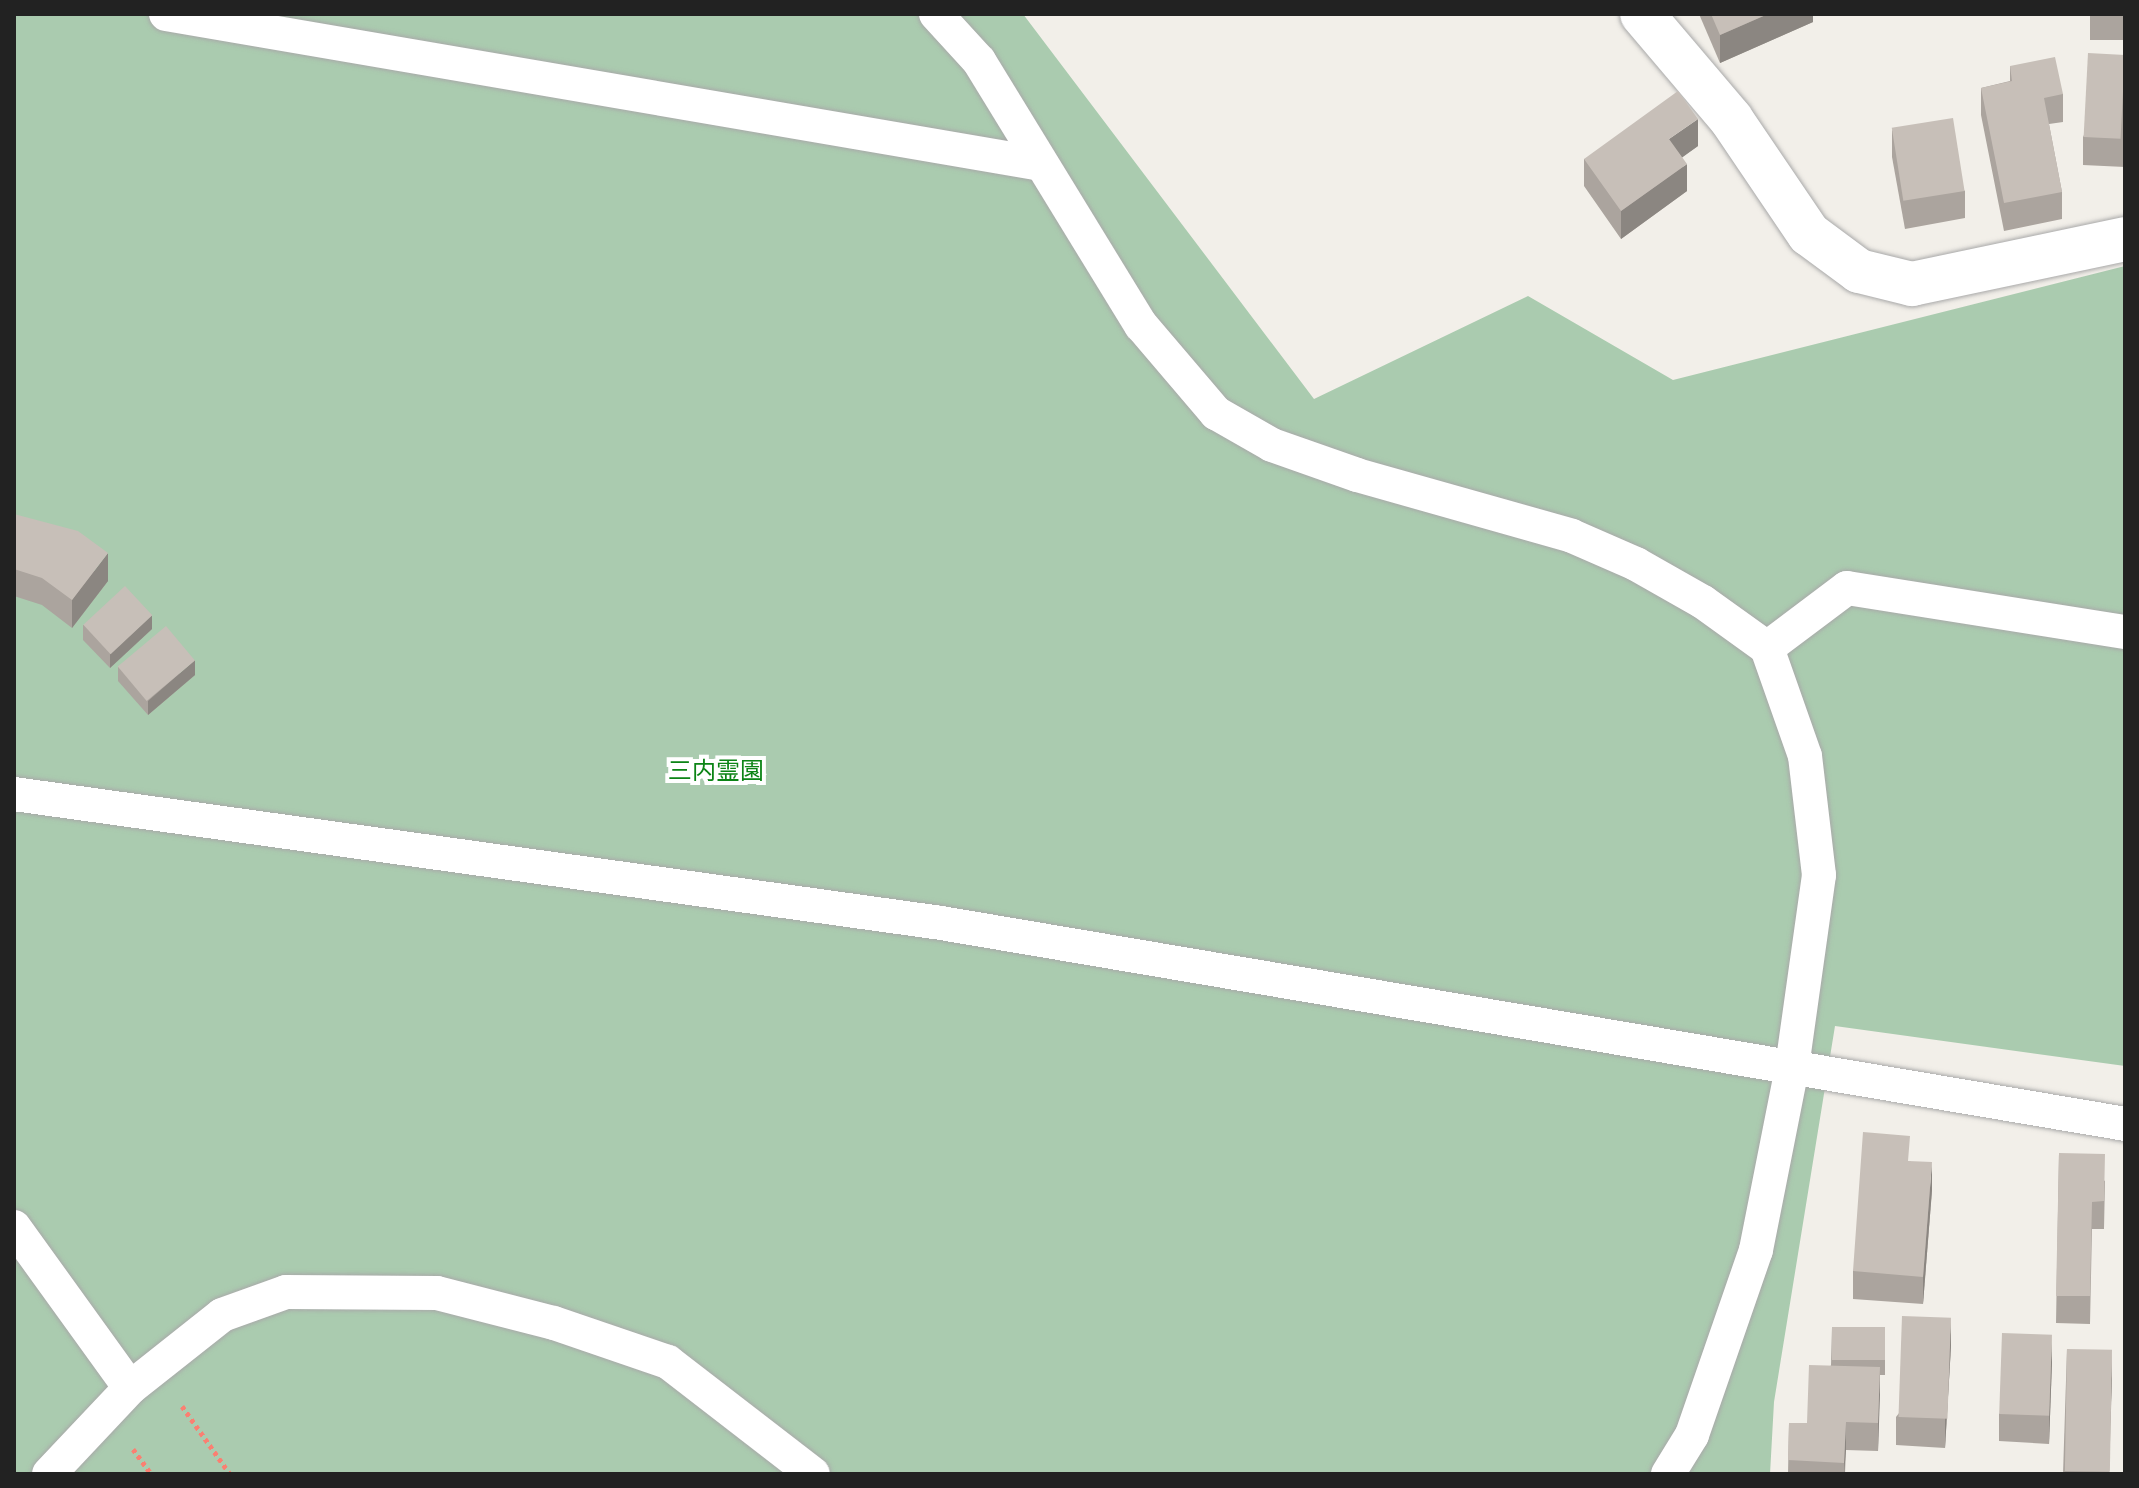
<!DOCTYPE html>
<html>
<head>
<meta charset="utf-8">
<style>
  body { margin:0 }
  #map { position:relative; width:2139px; height:1488px; overflow:hidden; background:#f2efe9; font-family:"Varela Round","Noto Sans JP",sans-serif }
  div>[style] { position:absolute }
  [style*='--x'] { left:calc(var(--x)*1px); top:calc(var(--y)*1px); width:calc(var(--w)*1px); rotate:calc(var(--a)*1deg) }
  .cemetery>* { inset:0; background:#aacbaf }
  .path>* { height:5px; margin-top:-2.5px; transform-origin:0; background:repeating-linear-gradient(90deg,#fa8072 0 4px,transparent 0 8px) }
  .roads { filter:drop-shadow(0 0 2px #a9a9a9) drop-shadow(0 0 2px #a9a9a9) }
  .service>* { height:34px; margin:-17px; padding:0 17px; transform-origin:17px; border-radius:17px; background:#fff }
  .minor>* { height:44px; margin:-22px; padding:0 22px; transform-origin:22px; border-radius:22px; background:#fff }
  .wall>* { inset:0; background:#aba49e; transform-origin:0 0 }
  .shaded-wall>* { inset:0; background:#8b8681 }
  .building>* { inset:0; background:#c7bfb8; transform-origin:0 0 }
  span { translate:-50% -50%; white-space:nowrap; text-align:center; line-height:1.15; -webkit-text-stroke:8px #fff; paint-order:stroke }
  .park-label { font-size:24px; color:#0c8416 }
  .frame { position:absolute; inset:0; border:16px solid #222; pointer-events:none }
</style>
</head>
<body>
<div id="map">
  <div class="cemetery">
    <div style="clip-path:polygon(14px 14px,1023px 14px,1314px 399px,1528px 296px,1673px 380px,2125px 266px,2125px 1066px,1835px 1026px,1774px 1402px,1770px 1474px,14px 1474px)"></div>
  </div>
  <div class="path">
    <div style="--x:182;--y:1406;--w:83;--a:54.8"></div>
    <div style="--x:133;--y:1449;--w:31;--a:54"></div>
  </div>
  <div class="roads">
    <div class="service">
      <div style="--x:166;--y:14;--w:888;--a:9.73"></div>
      <div style="--x:936;--y:14;--w:64;--a:47.5"></div>
      <div style="--x:979;--y:61;--w:310;--a:58.5"></div>
      <div style="--x:1141;--y:325;--w:116;--a:49.6"></div>
      <div style="--x:1216;--y:413;--w:64;--a:29.7"></div>
      <div style="--x:1272;--y:445;--w:90;--a:19.4"></div>
      <div style="--x:1357;--y:475;--w:223;--a:15.8"></div>
      <div style="--x:1572;--y:536;--w:70;--a:23.6"></div>
      <div style="--x:1636;--y:564;--w:77;--a:29.6"></div>
      <div style="--x:1703;--y:602;--w:79;--a:35.7"></div>
      <div style="--x:1767;--y:648;--w:114;--a:70.6"></div>
      <div style="--x:1805;--y:756;--w:120;--a:83.3"></div>
      <div style="--x:1819;--y:875;--w:195;--a:98"></div>
      <div style="--x:1792;--y:1068;--w:186;--a:101.2"></div>
      <div style="--x:1756;--y:1250;--w:196;--a:109.1"></div>
      <div style="--x:1692;--y:1435;--w:46;--a:121.6"></div>
      <div style="--x:1767;--y:648;--w:100;--a:-36.9"></div>
      <div style="--x:1847;--y:588;--w:281;--a:9"></div>
      <div style="--x:14;--y:794;--w:936;--a:7.92"></div>
      <div style="--x:941;--y:923;--w:1201;--a:9.63"></div>
      <div style="--x:14;--y:1227;--w:198;--a:54.2"></div>
      <div style="--x:49;--y:1474;--w:118;--a:-46.7"></div>
      <div style="--x:130;--y:1388;--w:117;--a:-38.4"></div>
      <div style="--x:222;--y:1315;--w:68;--a:-19.8"></div>
      <div style="--x:286;--y:1292;--w:151;--a:0.4"></div>
      <div style="--x:437;--y:1293;--w:121;--a:14.4"></div>
      <div style="--x:554;--y:1323;--w:120;--a:18.9"></div>
      <div style="--x:668;--y:1362;--w:183;--a:37.7"></div>
    </div>
    <div class="minor">
      <div style="--x:1642;--y:14;--w:138;--a:49.7"></div>
      <div style="--x:1731;--y:119;--w:139;--a:55.9"></div>
      <div style="--x:1809;--y:234;--w:62;--a:36.5"></div>
      <div style="--x:1859;--y:271;--w:55;--a:13.8"></div>
      <div style="--x:1912;--y:284;--w:218;--a:-11.9"></div>
    </div>
  </div>
  <div class="wall">
    <div style="clip-path:polygon(1699px 14px,1813px 14px,1813px 22px,1720px 63px)"></div>
    <div style="left:2090px;top:14px;width:35px;height:26px"></div>
    <div style="clip-path:polygon(2125px 55px,2125px 167px,2083px 165px,2083px 137px)"></div>
    <div style="clip-path:polygon(2010px 66px,2063px 94px,2063px 122px,2049px 124px,2062px 192px,2062px 219px,2004px 231px,1981px 115px,1981px 88px,2010px 81px)"></div>
    <div style="clip-path:polygon(1892px 130px,1965px 191px,1965px 218px,1905px 229px,1892px 157px)"></div>
    <div style="clip-path:polygon(1698px 146px,1682px 157px,1687px 191px,1621px 239px,1584px 186px,1584px 159px)"></div>
    <div style="clip-path:polygon(14px 514px,108px 581px,72px 628px,42px 605px,14px 596px)"></div>
    <div style="clip-path:polygon(83px 625px,152px 629px,110px 668px,83px 640px)"></div>
    <div style="clip-path:polygon(118px 667px,195px 675px,148px 715px,118px 681px)"></div>
    <div style="clip-path:polygon(2059px 1153px,2105px 1181px,2104px 1229px,2092px 1229px,2090px 1324px,2056px 1323px)"></div>
    <div style="clip-path:polygon(1910px 1161px,1932px 1190px,1923px 1304px,1853px 1299px,1853px 1271px)"></div>
    <div style="clip-path:polygon(1832px 1327px,1885px 1327px,1885px 1375px,1880px 1375px,1878px 1451px,1846px 1450px,1845px 1474px,1788px 1474px,1789px 1423px,1807px 1423px,1831px 1365px)"></div>
    <div style="clip-path:polygon(1951px 1346px,1945px 1448px,1896px 1445px,1896px 1417px)"></div>
    <div style="clip-path:polygon(2067px 1349px,2112px 1378px,2109px 1474px,2063px 1474px)"></div>
    <div style="clip-path:polygon(2052px 1362px,2049px 1444px,1999px 1441px,1999px 1414px)"></div>
  </div>
  <div class="shaded-wall">
    <div style="clip-path:polygon(1768px 14px,1813px 14px,1813px 22px,1720px 63px,1720px 35px)"></div>
    <div style="clip-path:polygon(1698px 119px,1698px 146px,1669px 167px,1669px 139px)"></div>
    <div style="clip-path:polygon(1687px 164px,1687px 191px,1621px 239px,1621px 211px)"></div>
    <div style="clip-path:polygon(108px 553px,108px 581px,72px 628px,72px 600px)"></div>
    <div style="clip-path:polygon(152px 615px,152px 629px,110px 668px,110px 654px)"></div>
    <div style="clip-path:polygon(195px 660px,195px 675px,148px 715px,148px 701px)"></div>
    <div style="clip-path:polygon(1932px 1162px,1932px 1190px,1923px 1304px,1923px 1277px)"></div>
    <div style="clip-path:polygon(1951px 1318px,1951px 1346px,1945px 1448px,1945px 1420px)"></div>
    <div style="clip-path:polygon(2052px 1335px,2052px 1362px,2049px 1444px,2049px 1416px)"></div>
    <div style="clip-path:polygon(2112px 1350px,2112px 1378px,2108px 1474px)"></div>
    <div style="clip-path:polygon(1880px 1367px,1880px 1395px,1878px 1451px,1878px 1423px)"></div>
    <div style="clip-path:polygon(1846px 1422px,1846px 1450px,1844px 1474px,1844px 1463px)"></div>
  </div>
  <div class="building">
    <div style="clip-path:polygon(1711px 14px,1768px 14px,1720px 35px)"></div>
    <div style="left:2088px;top:53px;width:37px;height:84px;rotate:3deg"></div>
    <div style="clip-path:polygon(2055px 57px,2063px 94px,2044px 98px,2062px 192px,2004px 203px,1981px 88px,2012px 81px,2010px 66px)"></div>
    <div style="clip-path:polygon(1678px 91px,1698px 119px,1669px 139px,1687px 164px,1621px 211px,1584px 159px)"></div>
    <div style="left:1953px;top:118px;width:74px;height:62px;rotate:81deg"></div>
    <div style="clip-path:polygon(14px 514px,78px 531px,108px 553px,72px 600px,42px 578px,14px 569px)"></div>
    <div style="left:125px;top:586px;width:40px;height:57px;rotate:47deg"></div>
    <div style="left:166px;top:626px;width:45px;height:63px;rotate:50deg"></div>
    <div style="clip-path:polygon(1863px 1132px,1910px 1136px,1908px 1161px,1932px 1162px,1923px 1277px,1853px 1271px)"></div>
    <div style="clip-path:polygon(2059px 1153px,2105px 1154px,2104px 1201px,2092px 1202px,2090px 1296px,2056px 1296px)"></div>
    <div style="left:1902px;top:1316px;width:49px;height:101px;rotate:2deg"></div>
    <div style="left:1832px;top:1327px;width:53px;height:33px"></div>
    <div style="left:2002px;top:1333px;width:50px;height:81px;rotate:2deg"></div>
    <div style="left:2067px;top:1349px;width:45px;height:122px;rotate:1deg"></div>
    <div style="clip-path:polygon(1809px 1365px,1880px 1367px,1878px 1423px,1846px 1422px,1844px 1463px,1788px 1460px,1789px 1423px,1807px 1423px)"></div>
  </div>
  <div class="park-label">
    <span style="left:716px;top:772px">三内霊園</span>
  </div>
  <div class="frame"></div>
</div>
</body>
</html>
